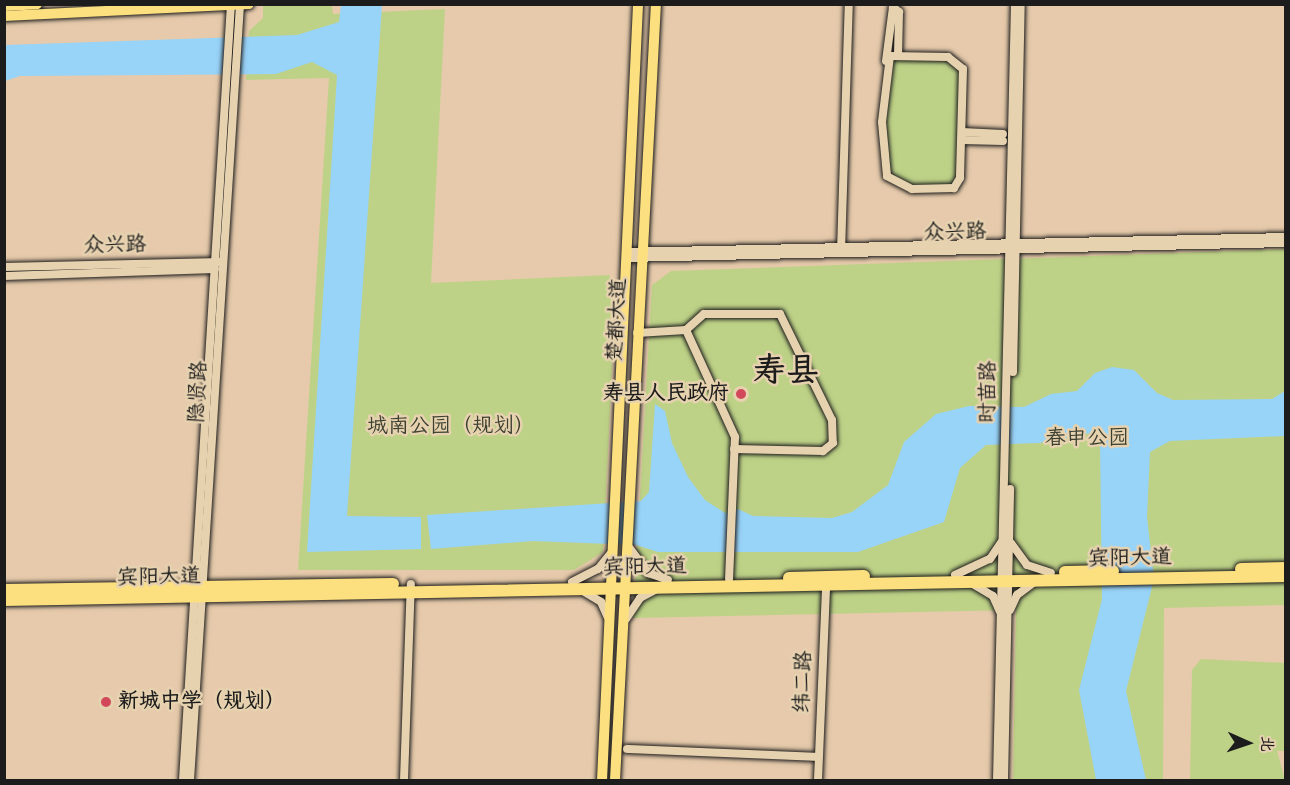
<!DOCTYPE html>
<html>
<head>
<meta charset="utf-8">
<style>
  body { margin:0 }
  #map { position:relative; width:1290px; height:785px; overflow:hidden; background:#e6caab; font-family:Kalam,"LXGW WenKai TC",sans-serif }
  div>[style] { position:absolute }
  [style*='--x'] { left:calc(var(--x)*1px); top:calc(var(--y)*1px); width:calc(var(--w)*1px); rotate:calc(var(--a)*1deg) }
  .green>* { inset:0; background:#bed287 }
  .water>* { inset:0; background:#98d3f8 }
  .roads { filter:drop-shadow(0 0 2px #1c1c1c) drop-shadow(0 0 2px #1c1c1c) }
  .minor>* { height:8px; margin:-4px; padding:0 4px; transform-origin:4px; border-radius:4px; background:#e7d2b0 }
  .major>* { height:10px; margin:-5px; padding:0 5px; transform-origin:5px; border-radius:5px; background:#fce080 }
  .highway>* { height:12px; margin:-6px; padding:0 6px; transform-origin:6px; border-radius:6px; background:#fce080 }
  .dots>* { width:16px; height:16px; translate:-50% -50%; box-sizing:border-box; border:3px solid #e7d2b0; border-radius:50% }
  span { translate:-50% -50%; white-space:nowrap; text-align:center; line-height:1.15; -webkit-text-stroke:5px #e7d2b0; paint-order:stroke }
  .street-label { font-size:21px; color:#1c1c1c }
  .poi-label { font-size:21px; color:#1c1c1c; font-weight:700 }
  .right { translate:-100% -50%; text-align:right }
  .left { translate:0 -50%; text-align:left }
  .park-label { font-size:21px; color:#3c4031 }
  .town-label { font-size:33px; color:#1c1c1c; font-weight:700 }
  .frame { position:absolute; inset:0; border:6px solid #1c1c1c; pointer-events:none }
  .north { position:absolute; left:1218px; top:713px; width:60px; height:60px; -webkit-text-stroke:4px #e7d2b0; paint-order:stroke; rotate:93deg; font-size:16px; font-weight:700; line-height:24px; text-align:center; color:#1c1c1c }
  .north::after { content:''; display:block; margin:auto; width:21px; height:27px; background:#1c1c1c; clip-path:polygon(50% 0,100% 100%,50% 72%,0 100%) }
</style>
</head>
<body>
<div id="map">
  <div class="green">
    <div style="clip-path:polygon(263px 5px,332px 5px,333px 14px,445px 9px,431px 283px,609px 275px,616px 288px,603px 552px,574px 570px,298px 570px,329px 78px,246px 80px,249px 31px,263px 18px)"></div>
    <div style="clip-path:polygon(892px 57px,949px 59px,961px 68px,959px 177px,954px 187px,912px 187px,888px 174px,883px 122px)"></div>
    <div style="clip-path:polygon(1285px 249px,1285px 605px,1164px 608px,1163px 780px,1013px 780px,1016px 610px,633px 618px,652px 285px,671px 271px)"></div>
    <div style="clip-path:polygon(1201px 659px,1285px 663px,1285px 751px,1277px 751px,1285px 780px,1190px 780px,1192px 670px)"></div>
  </div>
  <div class="water">
    <div style="clip-path:polygon(341px 5px,382px 5px,347px 516px,421px 517px,421px 549px,307px 552px,337px 75px,312px 62px,276px 74px,20px 76px,5px 81px,5px 45px,297px 35px,339px 22px)"></div>
    <div style="clip-path:polygon(1112px 367px,1134px 370px,1157px 393px,1173px 400px,1272px 399px,1285px 391px,1285px 436px,1170px 441px,1150px 452px,1147px 517px,1154px 579px,1126px 691px,1146px 780px,1096px 780px,1079px 690px,1102px 599px,1100px 444px,1090px 433px,1039px 443px,986px 445px,960px 468px,944px 522px,858px 552px,658px 552px,636px 545px,533px 541px,431px 549px,427px 515px,641px 501px,649px 492px,655px 404px,665px 411px,672px 443px,688px 477px,705px 500px,725px 513px,738px 509px,753px 516px,832px 518px,852px 512px,888px 485px,904px 442px,936px 414px,969px 406px,1024px 407px,1051px 394px,1077px 391px,1095px 373px)"></div>
  </div>
  <div class="roads">
    <div class="minor">
      <div style="--x:890;--y:56;--w:58;--a:1"></div>
      <div style="--x:948;--y:57;--w:19;--a:39"></div>
      <div style="--x:963;--y:69;--w:109;--a:91.6"></div>
      <div style="--x:960;--y:178;--w:12;--a:121"></div>
      <div style="--x:954;--y:188;--w:42;--a:178.6"></div>
      <div style="--x:912;--y:189;--w:28;--a:-153"></div>
      <div style="--x:887;--y:176;--w:54;--a:-95.3"></div>
      <div style="--x:882;--y:122;--w:66;--a:-83.1"></div>
      <div style="--x:886;--y:61;--w:54;--a:-82.6"></div>
      <div style="--x:893;--y:7;--w:8;--a:40"></div>
      <div style="--x:899;--y:12;--w:43;--a:91.3"></div>
      <div style="--x:962;--y:132;--w:41;--a:2.8"></div>
      <div style="--x:962;--y:140;--w:41;--a:1.4"></div>
      <div style="--x:627;--y:252;--w:659;--a:-1.3"></div>
      <div style="--x:841;--y:252;--w:248;--a:-88.2"></div>
      <div style="--x:626;--y:258;--w:660;--a:-1.3"></div>
      <div style="--x:4;--y:267;--w:216;--a:-1.3"></div>
      <div style="--x:4;--y:276;--w:211;--a:-1.9"></div>
      <div style="--x:686;--y:330;--w:24;--a:-42"></div>
      <div style="--x:704;--y:314;--w:76;--a:0"></div>
      <div style="--x:780;--y:314;--w:118;--a:63.9"></div>
      <div style="--x:832;--y:420;--w:23;--a:88"></div>
      <div style="--x:833;--y:443;--w:13;--a:141"></div>
      <div style="--x:823;--y:451;--w:89;--a:-178.7"></div>
      <div style="--x:637;--y:333;--w:49;--a:-3.5"></div>
      <div style="--x:686;--y:330;--w:118;--a:65.4"></div>
      <div style="--x:735;--y:437;--w:142;--a:92.4"></div>
      <div style="--x:1013;--y:372;--w:368;--a:-88.8"></div>
      <div style="--x:1011;--y:543;--w:27;--a:54"></div>
      <div style="--x:1027;--y:565;--w:25;--a:18"></div>
      <div style="--x:628;--y:546;--w:34;--a:53"></div>
      <div style="--x:648;--y:573;--w:21;--a:19"></div>
      <div style="--x:955;--y:575;--w:38;--a:-25"></div>
      <div style="--x:990;--y:559;--w:22;--a:-56"></div>
      <div style="--x:572;--y:582;--w:29;--a:-27"></div>
      <div style="--x:598;--y:569;--w:21;--a:-51"></div>
      <div style="--x:973;--y:584;--w:23;--a:31"></div>
      <div style="--x:993;--y:596;--w:17;--a:66"></div>
      <div style="--x:583;--y:591;--w:21;--a:31"></div>
      <div style="--x:601;--y:602;--w:17;--a:66"></div>
      <div style="--x:1010;--y:610;--w:17;--a:-65"></div>
      <div style="--x:1017;--y:595;--w:20;--a:-37"></div>
      <div style="--x:626;--y:619;--w:25;--a:-56"></div>
      <div style="--x:640;--y:598;--w:17;--a:-28"></div>
      <div style="--x:627;--y:749;--w:189;--a:2.4"></div>
      <div style="--x:183;--y:780;--w:777;--a:-86.46"></div>
      <div style="--x:190;--y:780;--w:778;--a:-86.31"></div>
      <div style="--x:404;--y:780;--w:196;--a:-88"></div>
      <div style="--x:818;--y:780;--w:194;--a:-87.6"></div>
      <div style="--x:997;--y:780;--w:776;--a:-88.67"></div>
      <div style="--x:1004;--y:780;--w:291;--a:-88.8"></div>
    </div>
    <div class="major">
      <div style="--x:4;--y:6;--w:33;--a:-3"></div>
      <div style="--x:4;--y:16;--w:245;--a:-2.8"></div>
      <div style="--x:602;--y:780;--w:777;--a:-87.34"></div>
      <div style="--x:615;--y:780;--w:777;--a:-86.98"></div>
    </div>
    <div class="highway">
      <div style="--x:1241;--y:569;--w:45;--a:-1.3"></div>
      <div style="--x:1065;--y:572;--w:48;--a:-1.2"></div>
      <div style="--x:789;--y:578;--w:75;--a:-1.5"></div>
      <div style="--x:4;--y:590;--w:389;--a:-0.9"></div>
      <div style="--x:4;--y:600;--w:1282;--a:-1.07"></div>
    </div>
  </div>
  <div class="dots">
    <div style="left:741px;top:394px;background:#d1495b"></div>
    <div style="left:106px;top:702px;background:#d1495b"></div>
  </div>
  <div class="street-label">
    <span style="left:955px;top:233px;rotate:-1deg">众兴路</span>
    <span style="left:115px;top:246px;rotate:-1deg">众兴路</span>
    <span style="left:618px;top:320px;rotate:-87deg">楚都大道</span>
    <span style="left:199px;top:392px;rotate:-87deg">隐贤路</span>
    <span style="left:989px;top:392px;rotate:-89deg">时苗路</span>
    <span style="left:1130px;top:559px;rotate:-1deg">宾阳大道</span>
    <span style="left:645px;top:568px;rotate:-1deg">宾阳大道</span>
    <span style="left:159px;top:578px;rotate:-1deg">宾阳大道</span>
    <span style="left:804px;top:682px;rotate:-88deg">纬二路</span>
  </div>
  <div class="poi-label">
    <span class="right" style="left:729px;top:394px">寿县人民政府</span>
    <span class="left" style="left:118px;top:702px">新城中学（规划）</span>
  </div>
  <div class="park-label">
    <span style="left:451px;top:427px">城南公园（规划）</span>
    <span style="left:1087px;top:439px">春申公园</span>
  </div>
  <div class="town-label">
    <span style="left:786px;top:372px">寿县</span>
  </div>
  <div class="frame"></div>
  <div class="north">北</div>
</div>
</body>
</html>
